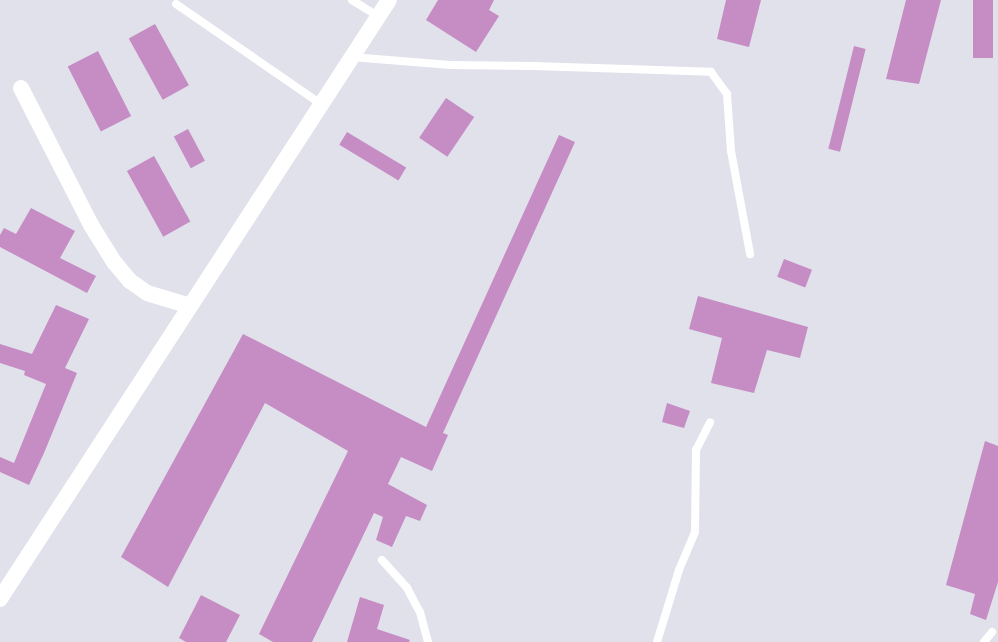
<!DOCTYPE html>
<html>
<head>
<meta charset="utf-8">
<style>
  body { margin:0 }
  #map { position:relative; width:998px; height:642px; overflow:hidden; background:#e0e1eb; font-family:"Noto Sans",sans-serif }
  div>[style] { position:absolute }
  [style*='--x'] { left:calc(var(--x)*1px); top:calc(var(--y)*1px); width:calc(var(--w)*1px); rotate:calc(var(--a)*1deg) }
  .building>* { inset:0; background:#c68cc4; transform-origin:0 0 }
  .service>* { height:8px; margin:-4px; padding:0 4px; transform-origin:4px; border-radius:4px; background:#fff }
  .minor>* { height:16px; margin:-8px; padding:0 8px; transform-origin:8px; border-radius:8px; background:#fff }
  span { translate:-50% -50%; white-space:nowrap; text-align:center; line-height:1.15; -webkit-text-stroke:5px #e0e1eb; paint-order:stroke }
</style>
</head>
<body>
<div id="map">
  <div class="building">
    <div style="clip-path:polygon(438px 0,494px 0,489px 10px,499px 16px,476px 52px,426px 20px)"></div>
    <div style="clip-path:polygon(726px 0,761px 0,749px 47px,717px 39px)"></div>
    <div style="clip-path:polygon(906px 0,941px 0,919px 84px,886px 79px)"></div>
    <div style="left:973px;top:0;width:20px;height:58px"></div>
    <div style="left:155px;top:24px;width:70px;height:30px;rotate:61deg"></div>
    <div style="left:854px;top:46px;width:12px;height:106px;rotate:14deg"></div>
    <div style="left:98px;top:51px;width:73px;height:34px;rotate:63deg"></div>
    <div style="left:446px;top:98px;width:34px;height:48px;rotate:34deg"></div>
    <div style="left:188px;top:129px;width:36px;height:16px;rotate:62deg"></div>
    <div style="left:347px;top:132px;width:69px;height:15px;rotate:31deg"></div>
    <div style="clip-path:polygon(559px 135px,575px 142px,443px 433px,448px 435px,432px 471px,401px 457px,388px 484px,427px 505px,420px 521px,406px 516px,392px 547px,376px 540px,383px 517px,374px 513px,312px 642px,273px 642px,259px 634px,348px 451px,265px 403px,168px 587px,121px 557px,243px 334px,426px 427px)"></div>
    <div style="left:154px;top:156px;width:75px;height:31px;rotate:61deg"></div>
    <div style="clip-path:polygon(31px 208px,75px 231px,60px 258px,96px 276px,87px 293px,0 247px,0 235px,4px 228px,16px 234px)"></div>
    <div style="left:784px;top:259px;width:30px;height:19px;rotate:21deg"></div>
    <div style="clip-path:polygon(698px 296px,808px 327px,800px 358px,767px 350px,754px 393px,711px 383px,722px 338px,689px 329px)"></div>
    <div style="clip-path:polygon(56px 305px,89px 319px,65px 368px,77px 373px,44px 453px,29px 485px,0 472px,0 457px,14px 463px,46px 384px,24px 375px,25px 371px,0 363px,0 344px,32px 354px)"></div>
    <div style="clip-path:polygon(667px 403px,690px 411px,684px 428px,662px 422px)"></div>
    <div style="clip-path:polygon(985px 441px,998px 446px,998px 582px,986px 620px,970px 614px,975px 594px,946px 585px)"></div>
    <div style="clip-path:polygon(201px 595px,240px 615px,226px 642px,186px 642px,179px 638px)"></div>
    <div style="clip-path:polygon(360px 597px,384px 605px,377px 629px,410px 640px,409px 642px,347px 642px)"></div>
  </div>
  <div class="service">
    <div style="--x:352;--y:0;--w:31;--a:32"></div>
    <div style="--x:176;--y:4;--w:176;--a:34.6"></div>
    <div style="--x:351;--y:57;--w:100;--a:4.6"></div>
    <div style="--x:451;--y:65;--w:83;--a:0.7"></div>
    <div style="--x:534;--y:66;--w:177;--a:1.9"></div>
    <div style="--x:711;--y:72;--w:27;--a:54"></div>
    <div style="--x:727;--y:94;--w:57;--a:86"></div>
    <div style="--x:731;--y:151;--w:105;--a:79.5"></div>
    <div style="--x:382;--y:560;--w:38;--a:48"></div>
    <div style="--x:407;--y:588;--w:27;--a:62"></div>
    <div style="--x:420;--y:612;--w:31;--a:75"></div>
    <div style="--x:657;--y:642;--w:75;--a:-73"></div>
    <div style="--x:679;--y:570;--w:41;--a:-67.2"></div>
    <div style="--x:695;--y:532;--w:82;--a:-89.3"></div>
    <div style="--x:696;--y:450;--w:31;--a:-63"></div>
    <div style="--x:984;--y:642;--w:13;--a:-51"></div>
  </div>
  <div class="minor">
    <div style="--x:21;--y:88;--w:154;--a:62.9"></div>
    <div style="--x:91;--y:225;--w:44;--a:58.1"></div>
    <div style="--x:114;--y:262;--w:25;--a:50"></div>
    <div style="--x:130;--y:281;--w:21;--a:35"></div>
    <div style="--x:147;--y:293;--w:45;--a:16.8"></div>
    <div style="--x:0;--y:599;--w:714;--a:-57"></div>
  </div>
</div>
</body>
</html>
